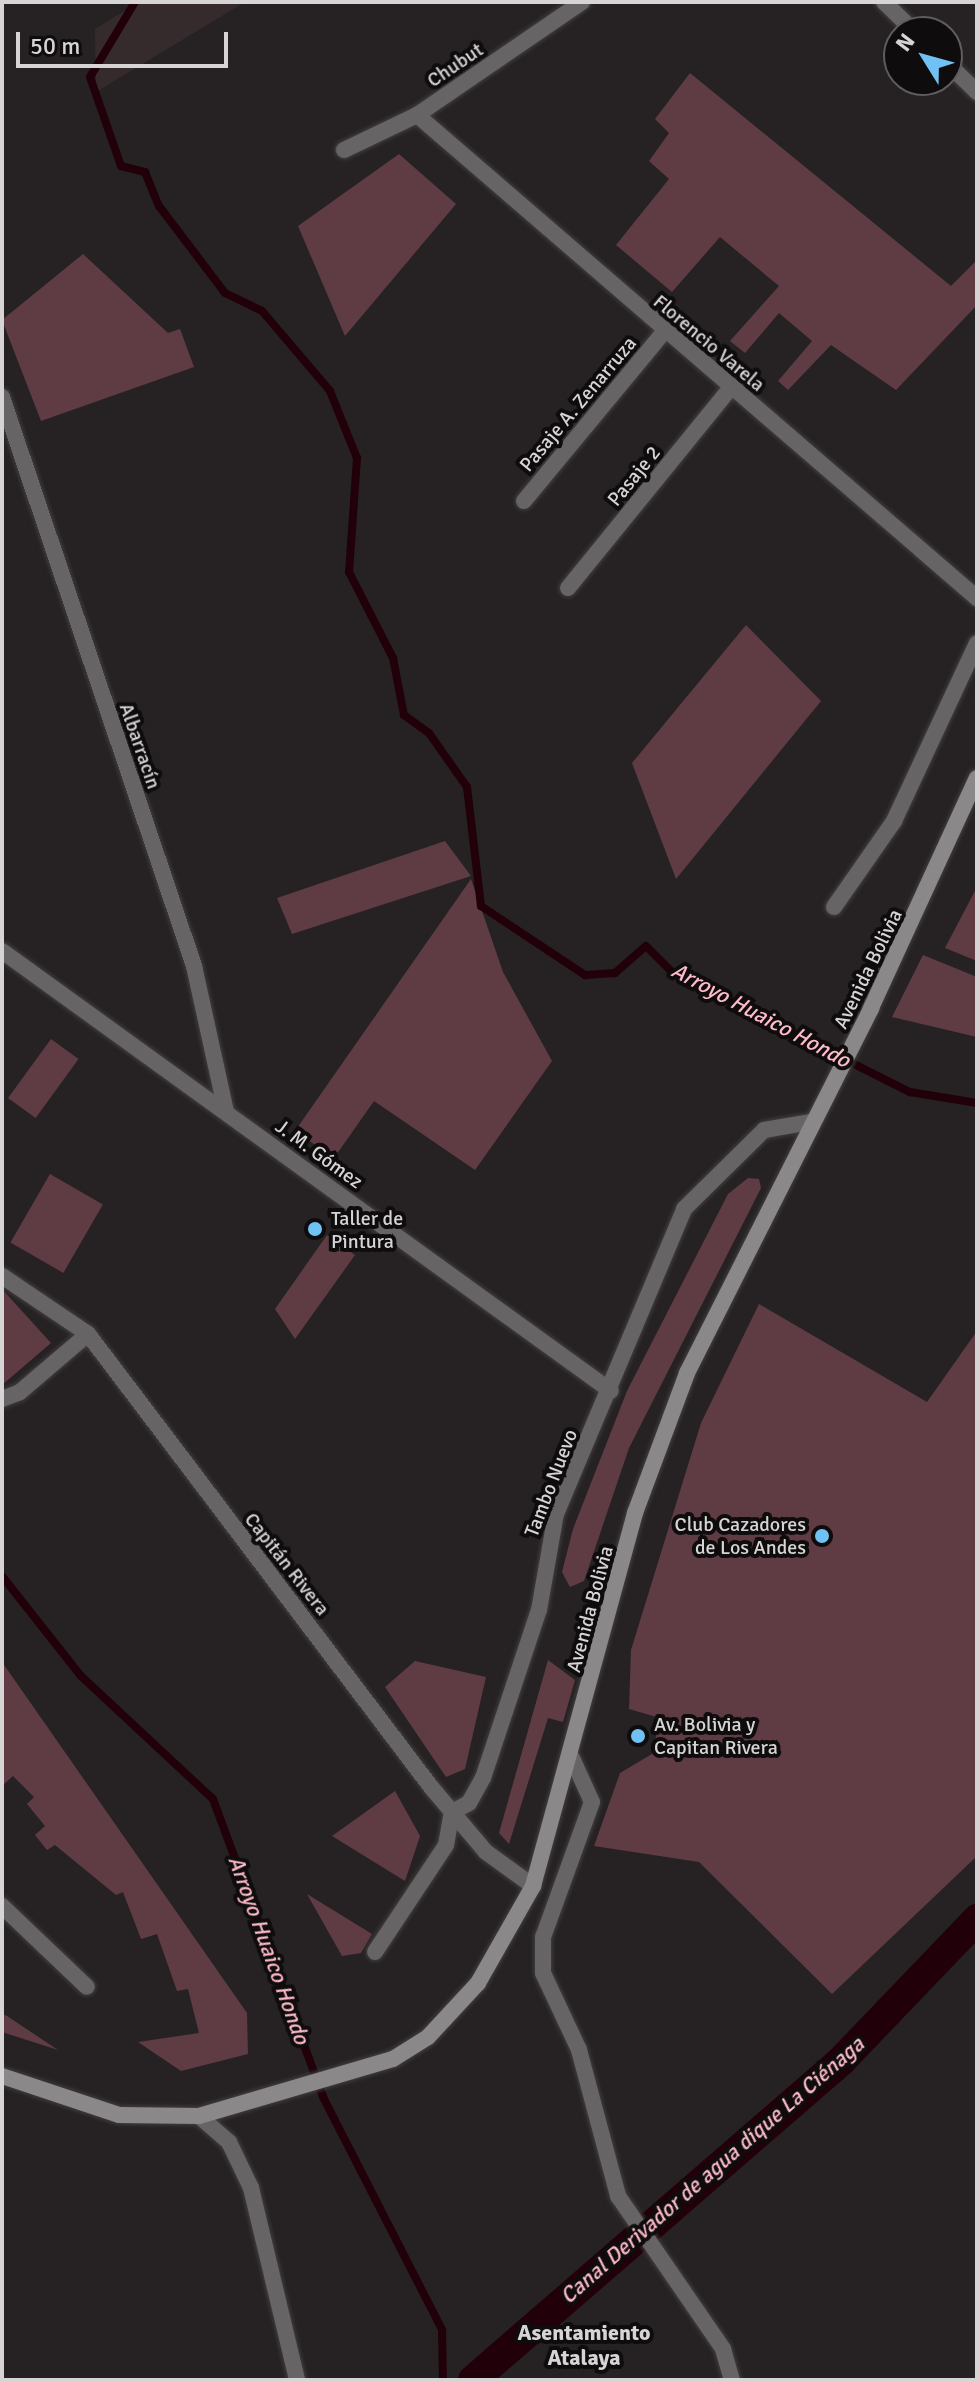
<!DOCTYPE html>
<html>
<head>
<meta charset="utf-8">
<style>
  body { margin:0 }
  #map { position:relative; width:979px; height:2382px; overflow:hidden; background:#262223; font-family:Signika,sans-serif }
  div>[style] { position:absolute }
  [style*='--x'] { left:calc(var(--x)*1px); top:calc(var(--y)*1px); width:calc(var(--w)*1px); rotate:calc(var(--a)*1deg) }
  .built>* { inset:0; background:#352b2d }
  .green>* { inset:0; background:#5f3c44; transform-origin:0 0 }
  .stream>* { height:8px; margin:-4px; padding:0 4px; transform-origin:4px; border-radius:4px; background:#210009 }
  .canal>* { height:30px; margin:-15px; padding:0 15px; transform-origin:15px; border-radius:15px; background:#210009 }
  .roads { filter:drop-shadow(0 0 2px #423e3f) drop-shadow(0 0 2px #423e3f) }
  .street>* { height:16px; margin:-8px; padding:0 8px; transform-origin:8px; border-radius:8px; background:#666464 }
  .secondary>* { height:16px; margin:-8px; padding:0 8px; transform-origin:8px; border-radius:8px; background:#8b8889 }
  .dots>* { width:22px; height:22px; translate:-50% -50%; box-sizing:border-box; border:4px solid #0e0c0c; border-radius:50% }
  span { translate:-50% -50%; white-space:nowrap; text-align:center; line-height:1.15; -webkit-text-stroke:8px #0e0c0c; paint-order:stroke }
  .street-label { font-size:20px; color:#d6d4d4 }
  .poi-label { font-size:20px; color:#d6d4d4 }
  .left { translate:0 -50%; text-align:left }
  .right { translate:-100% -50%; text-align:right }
  .water-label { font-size:22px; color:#febac9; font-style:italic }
  .neighbourhood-label { font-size:22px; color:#d6d4d4; font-weight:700 }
  .frame { position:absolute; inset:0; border:4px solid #d6d4d4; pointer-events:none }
  .north { position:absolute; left:883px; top:16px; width:80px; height:80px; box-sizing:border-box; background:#0e0c0c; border:2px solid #5e5c5c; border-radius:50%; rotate:307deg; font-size:22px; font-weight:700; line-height:32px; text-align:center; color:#d6d4d4 }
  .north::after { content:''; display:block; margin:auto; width:28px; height:36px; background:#70c2f4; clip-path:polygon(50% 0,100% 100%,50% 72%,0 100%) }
  .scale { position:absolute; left:16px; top:32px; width:212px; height:36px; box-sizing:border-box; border:4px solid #d6d4d4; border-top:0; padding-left:10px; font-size:24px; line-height:28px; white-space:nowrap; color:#d6d4d4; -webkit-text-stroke:6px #0e0c0c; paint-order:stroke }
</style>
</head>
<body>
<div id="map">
  <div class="built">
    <div style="clip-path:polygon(139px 2px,245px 2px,96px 92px,95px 29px)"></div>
  </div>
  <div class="green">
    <div style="clip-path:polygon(690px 73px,951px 286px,977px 260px,977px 305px,896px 390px,831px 345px,788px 390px,778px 381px,812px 341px,779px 313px,745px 353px,730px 341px,779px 286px,720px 237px,672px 292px,616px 245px,669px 179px,649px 161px,669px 133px,655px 119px)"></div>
    <div style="clip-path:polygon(399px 154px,456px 204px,345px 336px,298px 226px)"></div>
    <div style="clip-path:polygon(83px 254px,168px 333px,180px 329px,194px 367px,41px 421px,2px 320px)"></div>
    <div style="clip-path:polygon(746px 625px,821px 701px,676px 879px,632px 763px)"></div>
    <div style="clip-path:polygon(445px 841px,471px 876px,292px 934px,277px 898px)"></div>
    <div style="clip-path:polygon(471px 879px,503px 972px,552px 1061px,475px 1170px,374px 1101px,334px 1158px,295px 1131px)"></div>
    <div style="clip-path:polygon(977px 887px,977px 961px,945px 948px)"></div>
    <div style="clip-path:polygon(923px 955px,977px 977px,977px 1037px,892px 1017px)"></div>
    <div style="left:51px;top:1039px;width:34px;height:73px;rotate:36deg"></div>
    <div style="left:50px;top:1174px;width:61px;height:79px;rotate:30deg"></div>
    <div style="clip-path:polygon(748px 1178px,759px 1179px,761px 1188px,629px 1448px,584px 1581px,570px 1587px,562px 1572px,573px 1529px,627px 1391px,728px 1194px)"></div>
    <div style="clip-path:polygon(327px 1235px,355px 1255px,295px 1339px,275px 1309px)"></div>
    <div style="clip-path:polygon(2px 1289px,51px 1343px,2px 1385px)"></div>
    <div style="clip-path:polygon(759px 1304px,927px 1402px,977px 1331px,977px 1856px,832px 1994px,699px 1862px,594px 1846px,620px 1773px,652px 1754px,660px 1718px,629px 1709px,631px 1650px,701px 1423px)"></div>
    <div style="clip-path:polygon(548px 1660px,575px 1680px,563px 1722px,548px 1718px,509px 1844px,499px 1833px)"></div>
    <div style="clip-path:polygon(415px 1661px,486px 1677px,465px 1769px,446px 1777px,385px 1687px)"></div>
    <div style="clip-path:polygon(2px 1662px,247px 2013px,248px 2054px,181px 2071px,138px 2042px,199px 2033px,188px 1989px,177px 1991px,157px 1934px,141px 1939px,123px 1892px,116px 1895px,55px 1845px,47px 1850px,35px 1835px,45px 1826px,27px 1804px,34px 1797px,13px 1776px,2px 1786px)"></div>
    <div style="clip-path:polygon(395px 1791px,420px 1836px,405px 1881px,332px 1836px)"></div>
    <div style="clip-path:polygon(307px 1894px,372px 1934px,361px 1953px,342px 1956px)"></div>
    <div style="clip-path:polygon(2px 2014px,7px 2016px,58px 2050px,2px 2032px)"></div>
  </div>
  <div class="stream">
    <div style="--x:135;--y:2;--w:87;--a:121"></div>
    <div style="--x:90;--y:77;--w:94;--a:70.8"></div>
    <div style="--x:121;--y:166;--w:25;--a:14"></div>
    <div style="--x:145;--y:172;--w:37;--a:68"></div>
    <div style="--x:159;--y:206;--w:109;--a:52.8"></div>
    <div style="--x:225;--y:293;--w:41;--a:25.9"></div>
    <div style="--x:262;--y:311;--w:105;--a:49.6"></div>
    <div style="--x:330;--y:391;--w:72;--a:68.1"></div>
    <div style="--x:357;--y:458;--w:114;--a:94"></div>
    <div style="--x:349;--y:572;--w:97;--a:62.9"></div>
    <div style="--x:393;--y:658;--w:58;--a:79.1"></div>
    <div style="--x:404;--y:715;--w:31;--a:36"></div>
    <div style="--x:429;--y:733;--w:66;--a:54.9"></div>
    <div style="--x:467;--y:787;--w:120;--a:83.3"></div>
    <div style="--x:481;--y:906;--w:125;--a:33.6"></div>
    <div style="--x:585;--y:975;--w:30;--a:-4"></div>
    <div style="--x:615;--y:973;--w:41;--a:-41.1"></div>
    <div style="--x:646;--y:946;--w:37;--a:45"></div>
    <div style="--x:672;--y:972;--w:267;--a:26.8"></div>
    <div style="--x:910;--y:1092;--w:68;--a:9.3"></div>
    <div style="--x:2;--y:1576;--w:127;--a:51.7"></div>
    <div style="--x:81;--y:1676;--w:180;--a:43"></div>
    <div style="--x:213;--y:1799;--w:318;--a:69.7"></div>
    <div style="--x:323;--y:2097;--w:262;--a:62.9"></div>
    <div style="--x:442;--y:2330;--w:50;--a:88.9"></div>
  </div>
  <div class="canal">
    <div style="--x:473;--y:2380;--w:487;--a:-40.9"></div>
    <div style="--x:841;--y:2061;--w:197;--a:-46.2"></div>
  </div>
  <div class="roads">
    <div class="street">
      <div style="--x:884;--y:2;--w:43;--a:44.1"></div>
      <div style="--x:947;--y:63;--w:42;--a:44"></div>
      <div style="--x:417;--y:115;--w:740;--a:40.78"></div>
      <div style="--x:344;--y:150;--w:81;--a:-25.6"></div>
      <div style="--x:417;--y:115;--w:200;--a:-34.4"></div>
      <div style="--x:2;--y:397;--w:601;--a:71.35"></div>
      <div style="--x:194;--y:966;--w:149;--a:77.6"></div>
      <div style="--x:524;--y:501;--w:219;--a:-50.4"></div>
      <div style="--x:568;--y:588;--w:257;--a:-50.9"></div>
      <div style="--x:834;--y:907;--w:105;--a:-55.1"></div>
      <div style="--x:894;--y:821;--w:196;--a:-65"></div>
      <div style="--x:2;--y:951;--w:751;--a:35.85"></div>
      <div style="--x:2;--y:1276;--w:104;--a:34"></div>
      <div style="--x:88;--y:1334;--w:568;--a:52.87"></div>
      <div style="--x:431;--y:1787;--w:85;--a:49.8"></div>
      <div style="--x:486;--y:1852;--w:58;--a:35.9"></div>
      <div style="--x:2;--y:1399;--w:19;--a:-21"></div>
      <div style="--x:20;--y:1392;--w:89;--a:-40.5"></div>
      <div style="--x:572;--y:1758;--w:48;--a:65.6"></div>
      <div style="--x:592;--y:1802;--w:144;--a:109.9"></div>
      <div style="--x:543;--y:1937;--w:36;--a:90"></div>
      <div style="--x:543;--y:1973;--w:85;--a:64.9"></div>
      <div style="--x:579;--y:2050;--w:151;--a:75"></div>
      <div style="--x:618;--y:2196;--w:186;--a:55.5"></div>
      <div style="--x:723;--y:2349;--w:32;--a:74"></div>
      <div style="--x:2;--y:1906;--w:117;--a:43.6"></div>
      <div style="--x:375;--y:1952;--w:128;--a:-56.4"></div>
      <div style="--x:446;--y:1845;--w:34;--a:-80"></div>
      <div style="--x:452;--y:1812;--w:19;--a:-28"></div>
      <div style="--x:469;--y:1803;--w:29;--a:-61"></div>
      <div style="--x:483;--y:1778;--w:177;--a:-71.6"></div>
      <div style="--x:539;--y:1610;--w:97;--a:-80"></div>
      <div style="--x:556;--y:1514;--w:331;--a:-67.2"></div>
      <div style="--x:684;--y:1209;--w:112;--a:-44.6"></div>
      <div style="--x:764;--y:1130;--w:48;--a:-9.7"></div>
      <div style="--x:199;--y:2116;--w:40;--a:41"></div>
      <div style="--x:229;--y:2142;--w:51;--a:64.4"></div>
      <div style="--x:251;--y:2188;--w:197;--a:76.5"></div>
    </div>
    <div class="secondary">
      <div style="--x:2;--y:2076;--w:123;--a:18.4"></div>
      <div style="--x:119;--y:2115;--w:80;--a:0.7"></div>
      <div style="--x:199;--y:2116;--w:202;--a:-16.4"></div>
      <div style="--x:393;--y:2059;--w:41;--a:-32.2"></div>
      <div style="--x:428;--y:2037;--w:74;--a:-47.2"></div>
      <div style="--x:478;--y:1983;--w:112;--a:-60.4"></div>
      <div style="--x:533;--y:1886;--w:387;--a:-74.7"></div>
      <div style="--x:635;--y:1513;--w:149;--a:-69.6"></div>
      <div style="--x:687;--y:1373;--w:409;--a:-63.2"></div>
      <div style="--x:871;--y:1008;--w:253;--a:-65.3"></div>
    </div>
  </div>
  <div class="dots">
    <div style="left:315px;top:1229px;background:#70c2f4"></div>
    <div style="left:822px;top:1536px;background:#70c2f4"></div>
    <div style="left:638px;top:1736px;background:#70c2f4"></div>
  </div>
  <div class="street-label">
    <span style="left:455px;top:65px;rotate:-34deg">Chubut</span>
    <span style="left:709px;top:343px;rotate:40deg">Florencio Varela</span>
    <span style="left:578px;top:404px;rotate:-50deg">Pasaje A. Zenarruza</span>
    <span style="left:634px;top:476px;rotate:-51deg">Pasaje 2</span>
    <span style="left:140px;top:746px;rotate:71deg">Albarracín</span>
    <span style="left:868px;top:969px;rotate:-64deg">Avenida Bolivia</span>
    <span style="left:319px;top:1154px;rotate:36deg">J. M. Gómez</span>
    <span style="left:551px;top:1483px;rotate:-69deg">Tambo Nuevo</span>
    <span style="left:287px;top:1564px;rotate:52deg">Capitán Rivera</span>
    <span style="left:590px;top:1609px;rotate:-75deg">Avenida Bolivia</span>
  </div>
  <div class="poi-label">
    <span class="left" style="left:331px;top:1230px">Taller de<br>Pintura</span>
    <span class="right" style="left:806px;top:1536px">Club Cazadores<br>de Los Andes</span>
    <span class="left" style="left:654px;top:1736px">Av. Bolivia y<br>Capitan Rivera</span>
  </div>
  <div class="water-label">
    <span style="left:761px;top:1015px;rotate:28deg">Arroyo Huaico Hondo</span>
    <span style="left:269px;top:1950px;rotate:70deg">Arroyo Huaico Hondo</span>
    <span style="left:712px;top:2170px;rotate:-41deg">Canal Derivador de agua dique La Ciénaga</span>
  </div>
  <div class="neighbourhood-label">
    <span style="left:584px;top:2345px">Asentamiento<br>Atalaya</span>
  </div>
  <div class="frame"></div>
  <div class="north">N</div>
  <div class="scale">50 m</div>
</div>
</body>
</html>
